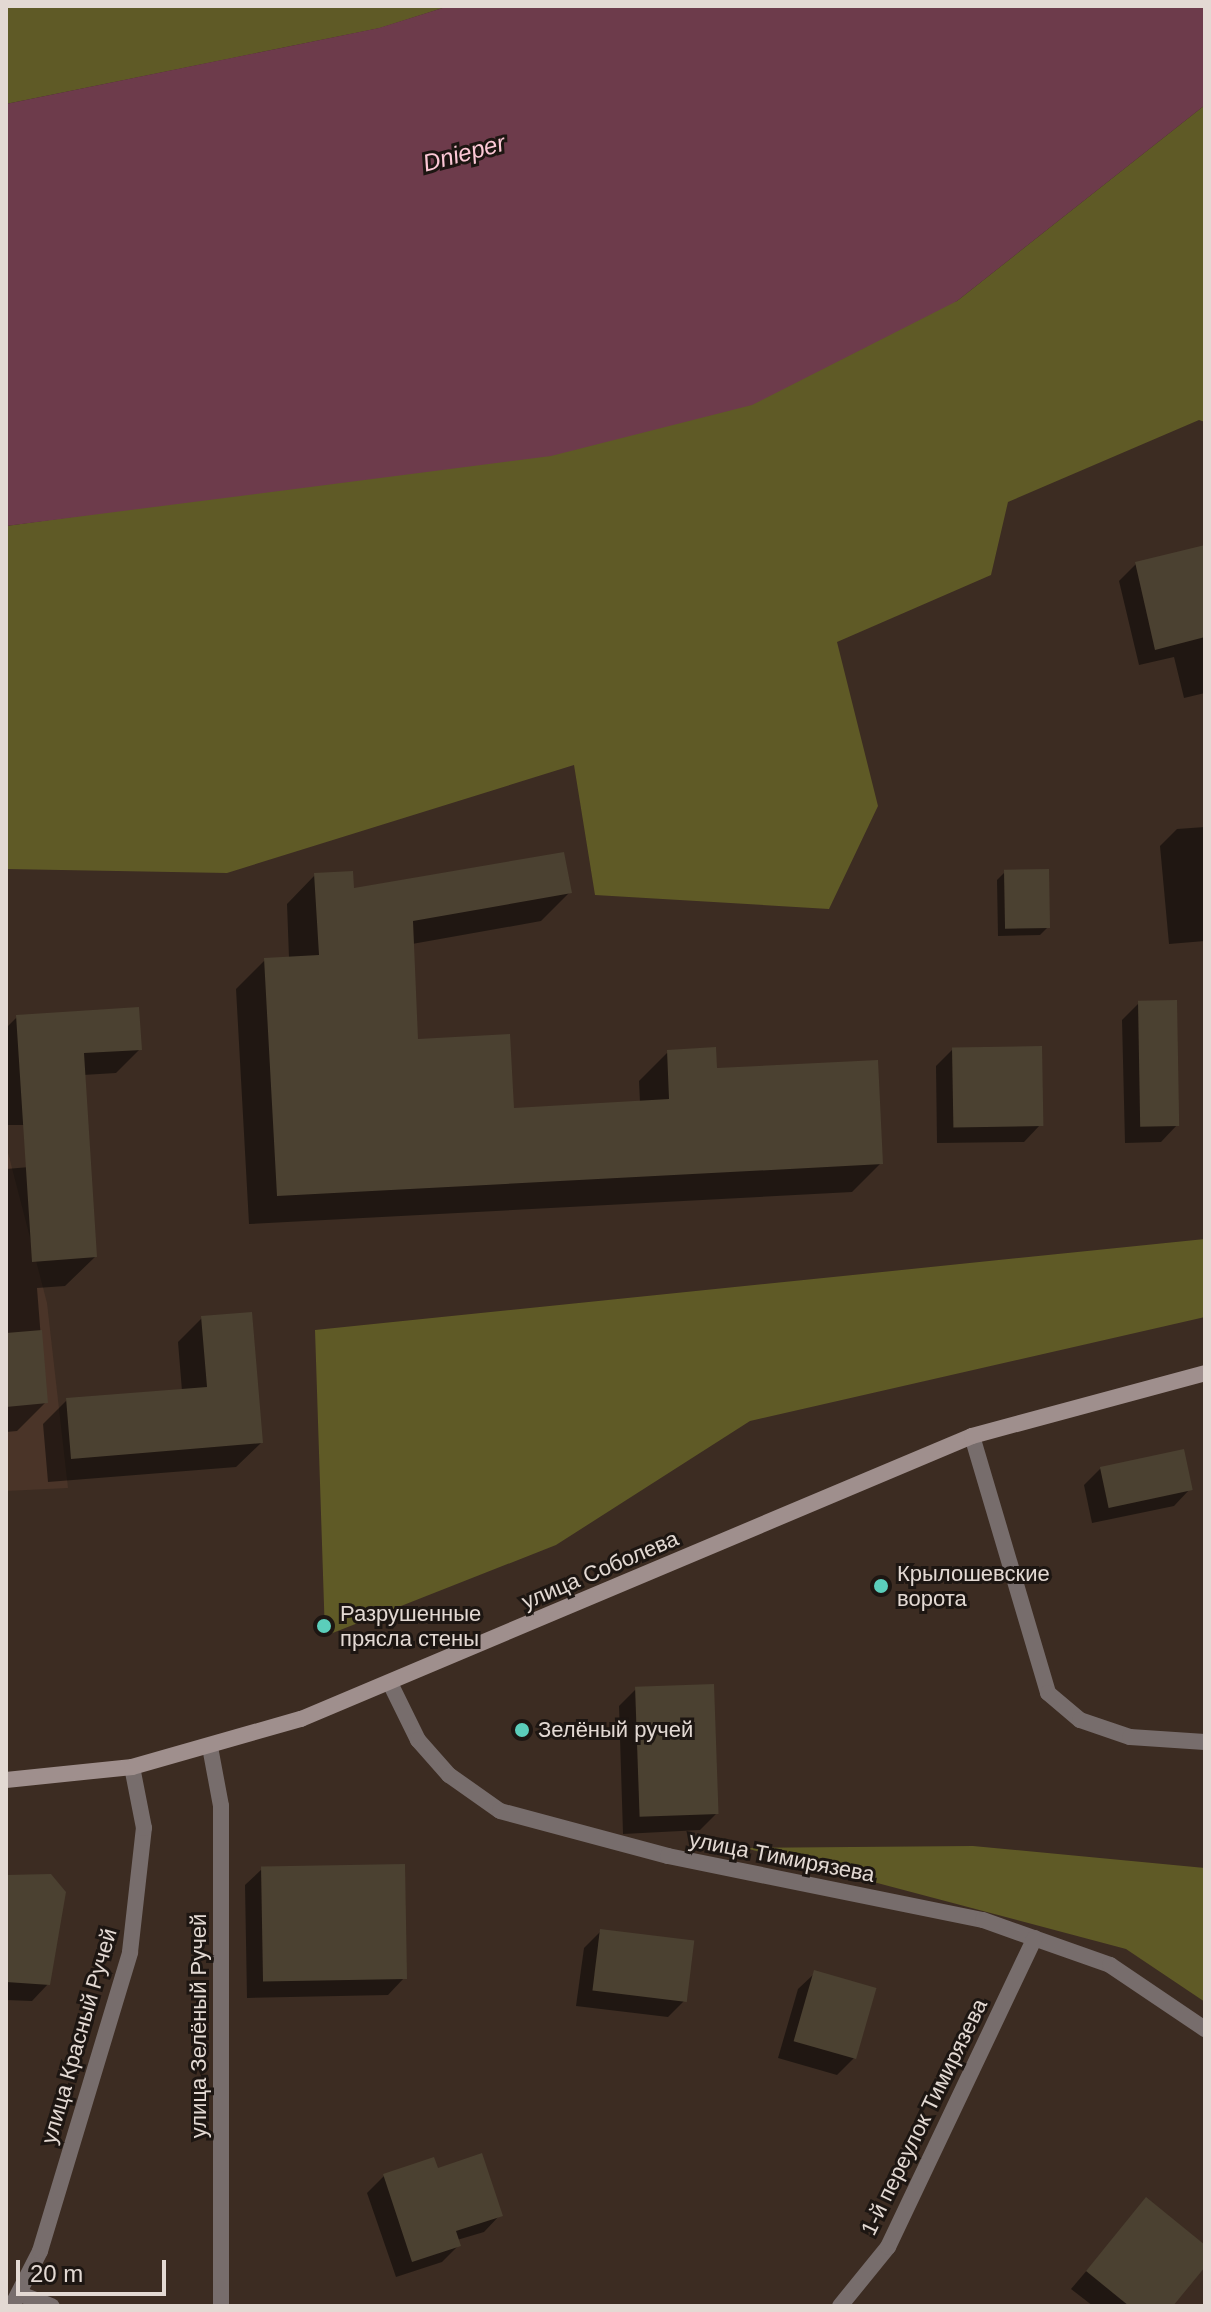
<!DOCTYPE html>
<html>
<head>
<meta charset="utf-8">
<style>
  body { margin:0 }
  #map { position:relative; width:1211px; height:2312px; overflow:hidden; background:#3c2c22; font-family:Helvetica,sans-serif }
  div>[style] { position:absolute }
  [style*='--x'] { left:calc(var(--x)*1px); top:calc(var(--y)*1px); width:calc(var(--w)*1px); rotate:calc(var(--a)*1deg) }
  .built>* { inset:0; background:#4a3428 }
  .forest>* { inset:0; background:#5f5a26 }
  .water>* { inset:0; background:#6d3b4b }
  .shadow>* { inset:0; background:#0007 }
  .building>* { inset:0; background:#4b4131; transform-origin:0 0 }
  .street>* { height:16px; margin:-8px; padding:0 8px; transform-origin:8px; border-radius:8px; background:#776d6c }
  .secondary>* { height:16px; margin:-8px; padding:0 8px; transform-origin:8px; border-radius:8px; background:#9f8f8d }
  .dots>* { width:22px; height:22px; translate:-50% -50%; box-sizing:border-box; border:4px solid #1d1612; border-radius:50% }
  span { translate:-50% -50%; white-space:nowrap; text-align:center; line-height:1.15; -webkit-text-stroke:6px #1d1612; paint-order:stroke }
  .street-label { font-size:22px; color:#e3d9d3 }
  .poi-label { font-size:22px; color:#e3d9d3 }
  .left { translate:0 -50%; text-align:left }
  .water-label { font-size:24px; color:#fcc8d6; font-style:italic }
  .frame { position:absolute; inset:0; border:8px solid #e3d9d3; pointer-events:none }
  .scale { position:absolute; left:16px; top:2260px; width:150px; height:36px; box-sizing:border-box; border:4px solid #e3d9d3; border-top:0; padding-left:10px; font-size:24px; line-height:28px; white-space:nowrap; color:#e3d9d3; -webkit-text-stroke:6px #1d1612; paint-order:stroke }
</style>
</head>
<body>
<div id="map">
  <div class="built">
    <div style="clip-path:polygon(6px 1145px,47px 1303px,68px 1488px,6px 1491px)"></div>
  </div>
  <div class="forest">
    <div style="clip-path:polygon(6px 6px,449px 6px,380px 28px,6px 104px)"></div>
    <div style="clip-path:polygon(1205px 105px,1205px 422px,1199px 420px,1008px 502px,991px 575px,837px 642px,878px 806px,829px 909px,595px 895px,574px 765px,227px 873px,6px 869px,6px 526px,231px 495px,957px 301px)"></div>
    <div style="clip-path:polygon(1205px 1239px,1205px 1317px,750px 1421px,556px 1545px,325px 1636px,315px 1330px)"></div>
    <div style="clip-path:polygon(973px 1846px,1205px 1868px,1205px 2002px,1126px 1949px,745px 1848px)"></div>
  </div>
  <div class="water">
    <div style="clip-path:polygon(449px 6px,1205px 6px,1205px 105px,957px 301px,752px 405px,551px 456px,6px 526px,6px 104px,379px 28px)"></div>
  </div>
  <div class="shadow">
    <div style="clip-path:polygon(1205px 547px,1205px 693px,1184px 698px,1174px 657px,1139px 665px,1119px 581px,1136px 564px)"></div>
    <div style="clip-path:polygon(1205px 827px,1205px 941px,1169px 944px,1160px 846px,1177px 829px)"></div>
    <div style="clip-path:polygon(1005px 872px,1048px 927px,1040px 935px,998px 936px,997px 880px)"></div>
    <div style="clip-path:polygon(315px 875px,352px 891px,570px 892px,541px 921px,412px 944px,416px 1041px,512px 1110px,640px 1103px,639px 1081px,668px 1052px,715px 1070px,881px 1163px,852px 1192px,249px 1224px,236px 989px,265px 960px,289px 958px,287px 904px)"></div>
    <div style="clip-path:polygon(1139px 1003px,1177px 1125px,1161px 1142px,1125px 1143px,1122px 1020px)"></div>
    <div style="clip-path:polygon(17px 1017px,140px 1049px,116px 1073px,83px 1075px,61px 1125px,6px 1125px,6px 1028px)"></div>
    <div style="clip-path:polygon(953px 1049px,1040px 1125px,1024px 1142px,937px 1143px,936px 1066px)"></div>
    <div style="clip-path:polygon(89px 1162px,95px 1257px,65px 1286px,37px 1288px,46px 1402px,17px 1431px,6px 1432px,6px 1169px)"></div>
    <div style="clip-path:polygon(202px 1318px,261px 1443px,236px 1467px,48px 1482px,43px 1424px,67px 1400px,182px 1391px,178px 1342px)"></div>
    <div style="clip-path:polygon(1101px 1468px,1190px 1489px,1174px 1506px,1092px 1523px,1084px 1485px)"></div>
    <div style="clip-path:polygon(636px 1689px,716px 1814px,700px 1830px,623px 1834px,619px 1706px)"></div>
    <div style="clip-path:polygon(262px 1869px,404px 1978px,388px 1995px,247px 1998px,245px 1885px)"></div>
    <div style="clip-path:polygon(6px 1877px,48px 1984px,32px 2001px,6px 2000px)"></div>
    <div style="clip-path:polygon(601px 1931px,684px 2001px,668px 2017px,576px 2006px,584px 1948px)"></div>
    <div style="clip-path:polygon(815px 1973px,854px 2058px,837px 2075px,778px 2058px,798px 1989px)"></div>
    <div style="clip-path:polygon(437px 2171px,500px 2215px,484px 2232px,457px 2240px,459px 2245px,442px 2262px,396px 2277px,367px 2193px,384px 2176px)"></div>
    <div style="clip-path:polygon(1147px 2200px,1205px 2248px,1205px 2264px,1171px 2306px,1093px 2306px,1071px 2289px)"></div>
  </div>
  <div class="building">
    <div style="clip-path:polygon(1205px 545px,1205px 637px,1155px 650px,1135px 562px)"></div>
    <div style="clip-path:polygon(564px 852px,572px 893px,413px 921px,418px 1039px,510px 1034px,514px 1108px,669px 1099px,667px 1050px,716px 1047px,717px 1068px,878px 1060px,883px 1164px,277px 1196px,264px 958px,319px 955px,314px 873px,353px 871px,354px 888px)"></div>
    <div style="left:1049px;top:869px;width:59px;height:45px;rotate:89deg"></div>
    <div style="left:1177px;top:1000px;width:126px;height:39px;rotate:89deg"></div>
    <div style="clip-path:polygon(139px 1007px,142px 1050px,84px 1053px,97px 1257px,32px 1262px,16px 1015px)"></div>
    <div style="left:1042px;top:1046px;width:80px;height:90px;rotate:89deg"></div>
    <div style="clip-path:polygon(252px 1312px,263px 1443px,71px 1459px,66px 1398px,207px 1387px,201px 1316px)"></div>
    <div style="clip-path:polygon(42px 1330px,48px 1403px,6px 1407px,6px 1333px)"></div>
    <div style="left:1184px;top:1449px;width:42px;height:86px;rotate:78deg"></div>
    <div style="left:714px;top:1684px;width:130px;height:79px;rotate:88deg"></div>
    <div style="left:405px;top:1864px;width:115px;height:144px;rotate:89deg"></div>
    <div style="clip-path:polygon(51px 1874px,66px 1892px,50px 1985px,6px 1982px,6px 1875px)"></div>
    <div style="left:600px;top:1929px;width:95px;height:62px;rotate:7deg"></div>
    <div style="left:814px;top:1970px;width:65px;height:74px;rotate:16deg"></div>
    <div style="clip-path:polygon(482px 2153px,503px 2216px,456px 2231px,461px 2246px,412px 2262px,383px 2174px,434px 2157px,438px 2168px)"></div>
    <div style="clip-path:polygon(1146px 2197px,1205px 2245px,1205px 2267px,1173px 2306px,1129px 2306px,1086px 2271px)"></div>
  </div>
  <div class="street">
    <div style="--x:972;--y:1436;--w:268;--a:73.5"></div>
    <div style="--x:1048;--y:1693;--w:42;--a:40.2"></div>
    <div style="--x:1080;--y:1720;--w:53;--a:18.8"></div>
    <div style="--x:1130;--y:1737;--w:75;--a:3.8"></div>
    <div style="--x:390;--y:1683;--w:64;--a:63.8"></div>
    <div style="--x:418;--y:1740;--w:47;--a:48.5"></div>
    <div style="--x:449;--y:1775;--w:62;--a:35.2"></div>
    <div style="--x:500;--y:1811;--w:174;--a:15"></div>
    <div style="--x:668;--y:1856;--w:321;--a:11.5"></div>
    <div style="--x:983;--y:1920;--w:135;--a:19.5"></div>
    <div style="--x:1110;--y:1965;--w:115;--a:34"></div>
    <div style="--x:210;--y:1747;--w:60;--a:79.4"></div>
    <div style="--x:221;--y:1806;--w:500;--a:90"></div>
    <div style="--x:20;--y:2294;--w:34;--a:21"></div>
    <div style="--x:12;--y:2306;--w:62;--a:-63"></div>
    <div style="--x:40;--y:2251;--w:312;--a:-73.2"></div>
    <div style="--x:130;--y:1952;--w:125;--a:-83.6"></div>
    <div style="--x:144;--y:1828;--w:62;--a:-101.1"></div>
    <div style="--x:840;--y:2306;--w:76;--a:-50.9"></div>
    <div style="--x:888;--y:2247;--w:342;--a:-64.6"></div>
  </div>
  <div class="secondary">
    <div style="--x:6;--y:1780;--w:127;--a:-5.9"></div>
    <div style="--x:132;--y:1767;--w:176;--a:-15.9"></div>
    <div style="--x:301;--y:1719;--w:728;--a:-22.87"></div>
    <div style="--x:972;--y:1436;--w:241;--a:-15.1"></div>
  </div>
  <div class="dots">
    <div style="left:881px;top:1586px;background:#5bcebb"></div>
    <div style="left:324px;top:1626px;background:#5bcebb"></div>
    <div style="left:522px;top:1730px;background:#5bcebb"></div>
  </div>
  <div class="street-label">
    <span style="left:600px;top:1570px;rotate:-23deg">улица Соболева</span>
    <span style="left:782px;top:1857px;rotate:11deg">улица Тимирязева</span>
    <span style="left:199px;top:2026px;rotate:-90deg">улица Зелёный Ручей</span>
    <span style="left:79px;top:2036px;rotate:-74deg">улица Красный Ручей</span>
    <span style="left:924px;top:2117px;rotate:-64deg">1-й переулок Тимирязева</span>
  </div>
  <div class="poi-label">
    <span class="left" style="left:897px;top:1586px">Крылошевские<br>ворота</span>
    <span class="left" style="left:340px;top:1626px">Разрушенные<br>прясла стены</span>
    <span class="left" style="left:538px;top:1730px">Зелёный ручей</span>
  </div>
  <div class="water-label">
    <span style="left:464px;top:153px;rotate:-15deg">Dnieper</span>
  </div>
  <div class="frame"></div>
  <div class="scale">20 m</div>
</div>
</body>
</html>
